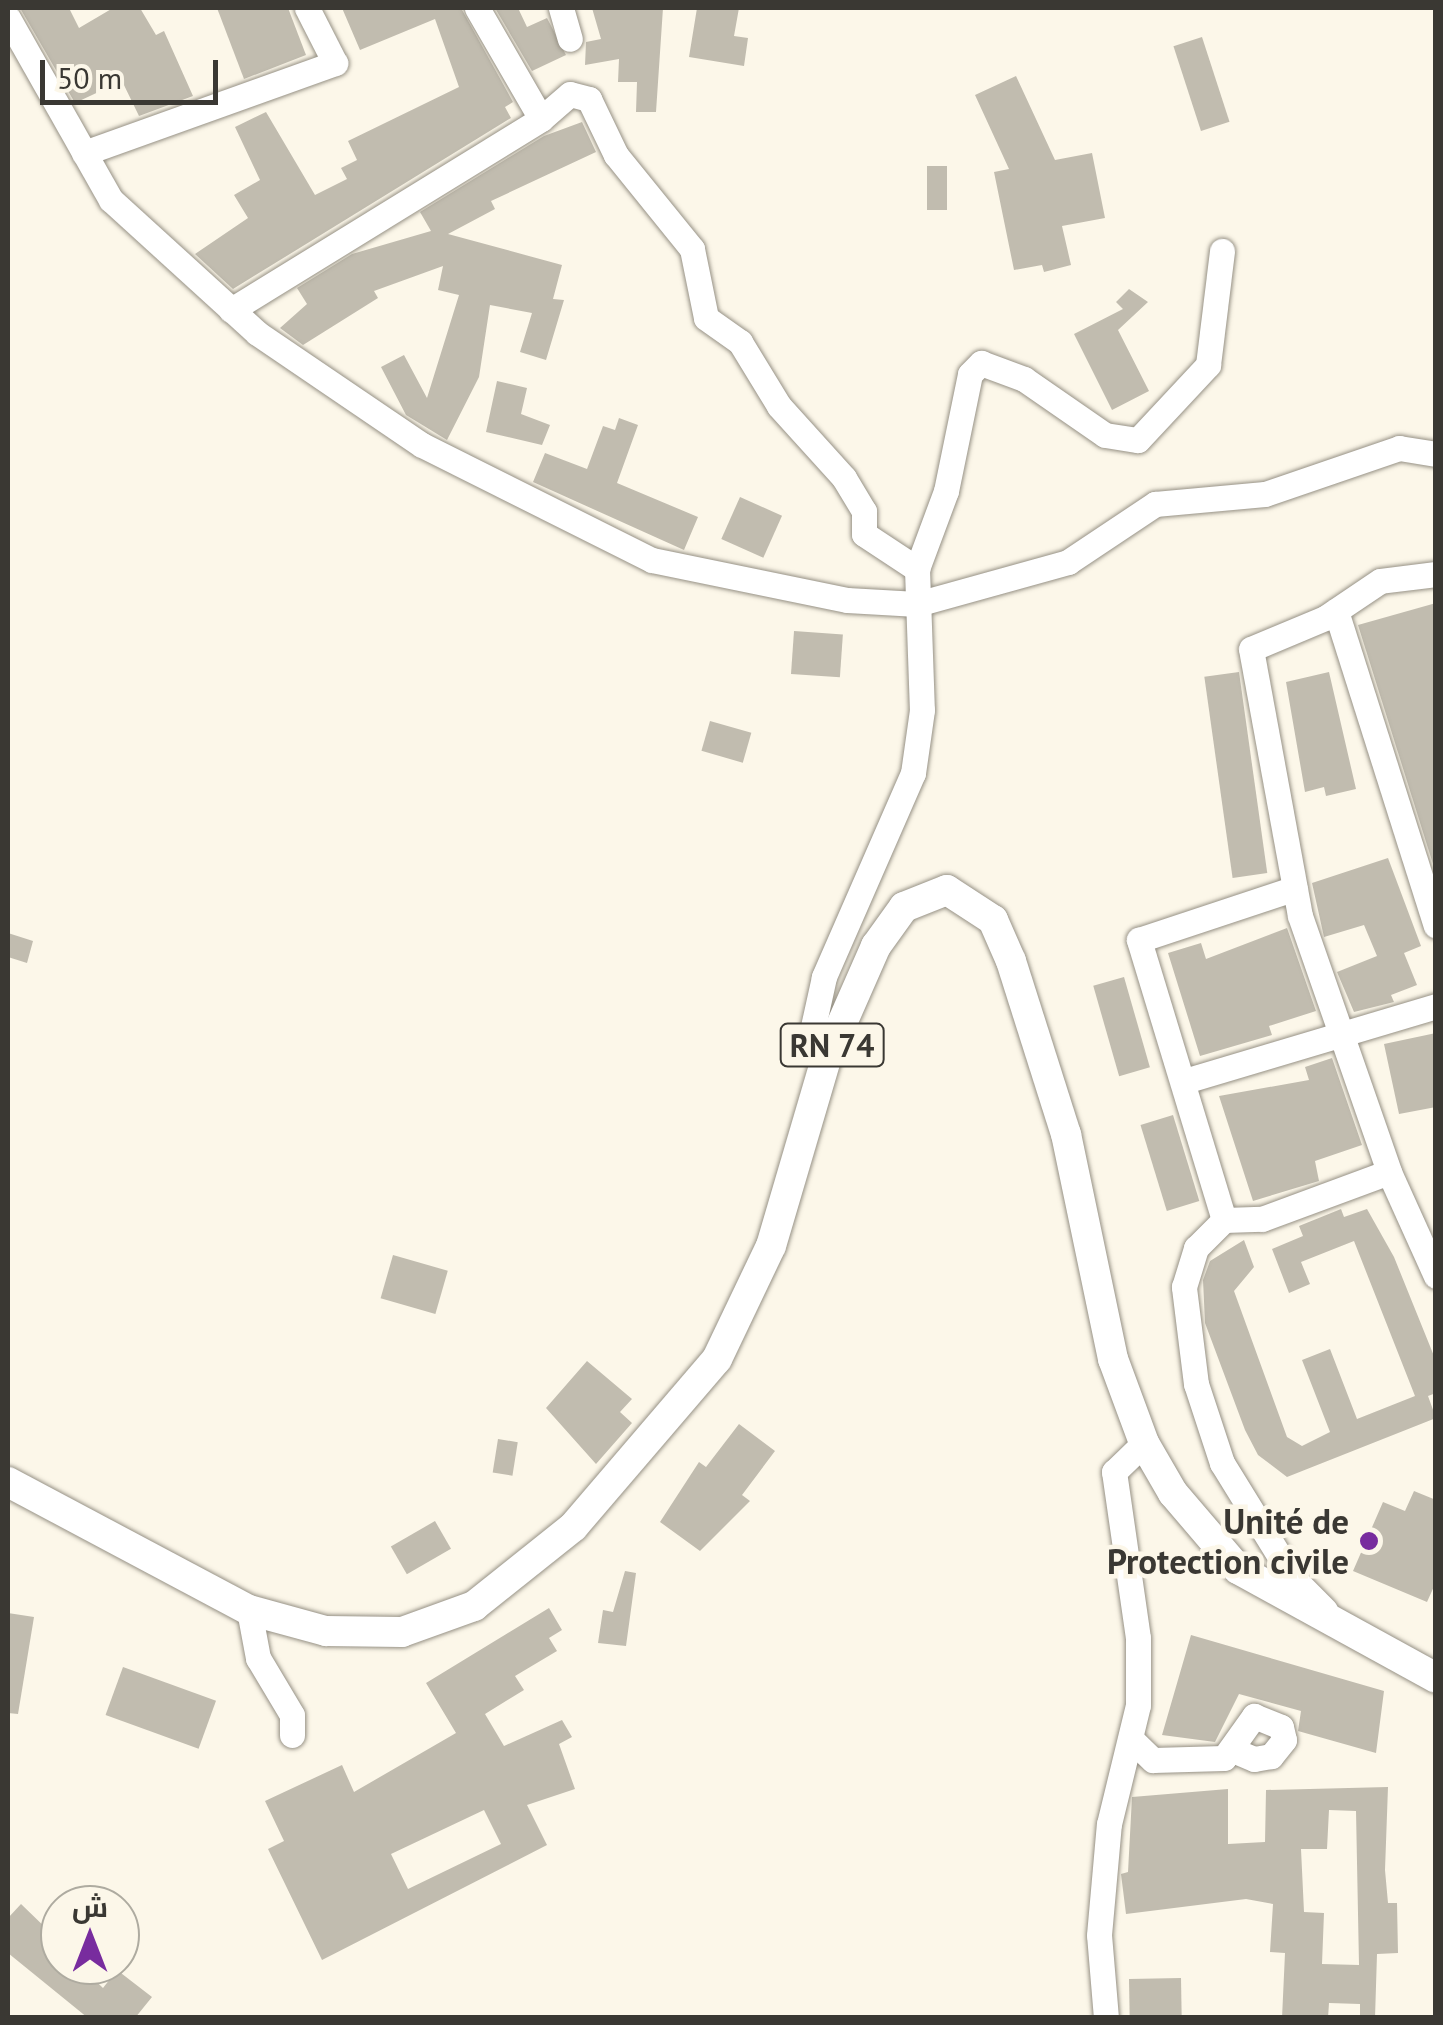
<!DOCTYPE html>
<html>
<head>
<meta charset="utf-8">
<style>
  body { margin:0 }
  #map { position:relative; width:1443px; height:2025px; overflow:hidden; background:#fcf7e9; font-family:"PT Sans",Cairo,sans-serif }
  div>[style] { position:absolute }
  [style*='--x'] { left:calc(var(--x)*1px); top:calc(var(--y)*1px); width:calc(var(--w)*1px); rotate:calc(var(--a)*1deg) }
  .building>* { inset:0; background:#c1bcaf; transform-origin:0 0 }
  .roads { filter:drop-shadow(0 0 2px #969185) drop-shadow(0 0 2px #969185) }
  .minor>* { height:25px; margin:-12.5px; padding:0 12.5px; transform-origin:12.5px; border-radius:12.5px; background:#fff }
  .major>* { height:30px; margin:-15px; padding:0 15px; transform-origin:15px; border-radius:15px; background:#fff }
  .dots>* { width:28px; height:28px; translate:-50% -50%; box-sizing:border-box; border:5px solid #fcf7e9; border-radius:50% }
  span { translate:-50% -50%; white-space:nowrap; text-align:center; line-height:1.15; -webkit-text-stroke:9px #fcf7e9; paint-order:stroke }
  .shield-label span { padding:2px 8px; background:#fcf7e9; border:2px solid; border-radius:8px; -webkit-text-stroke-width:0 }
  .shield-label { font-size:32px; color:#3a3833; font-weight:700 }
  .poi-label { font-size:35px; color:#3a3833; font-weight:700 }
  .right { translate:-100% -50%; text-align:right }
  .frame { position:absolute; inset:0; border:10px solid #3a3833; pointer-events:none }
  .north { position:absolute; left:40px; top:1885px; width:100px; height:100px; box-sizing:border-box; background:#fcf7e9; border:2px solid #aeaba0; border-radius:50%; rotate:0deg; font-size:28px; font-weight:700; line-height:40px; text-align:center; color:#3a3833 }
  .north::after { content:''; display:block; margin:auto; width:35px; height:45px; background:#782c9e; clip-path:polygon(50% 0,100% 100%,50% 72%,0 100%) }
  .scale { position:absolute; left:40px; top:60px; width:178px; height:45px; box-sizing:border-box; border:5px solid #3a3833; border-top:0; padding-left:12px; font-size:30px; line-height:35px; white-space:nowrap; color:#3a3833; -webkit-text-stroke:8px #fcf7e9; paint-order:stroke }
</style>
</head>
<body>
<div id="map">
  <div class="building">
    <div style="clip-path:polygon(20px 8px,69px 8px,79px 28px,113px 8px,140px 8px,156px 35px,164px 31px,193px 96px,139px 116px,122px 81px,75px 103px)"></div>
    <div style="clip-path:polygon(217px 8px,288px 8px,306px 55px,244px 79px)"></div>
    <div style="clip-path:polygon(342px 8px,461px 8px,513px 102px,505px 107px,511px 118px,233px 289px,195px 254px,248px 218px,234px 195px,260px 180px,235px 127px,266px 112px,315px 195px,347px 179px,341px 168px,357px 160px,348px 141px,459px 87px,435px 19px,360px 50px)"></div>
    <div style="clip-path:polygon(495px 8px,518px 8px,527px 27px,547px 18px,566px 55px,532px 71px)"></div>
    <div style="clip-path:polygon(592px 8px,663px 8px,656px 112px,636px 112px,637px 82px,618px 82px,619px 59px,585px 65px,586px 42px,601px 39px)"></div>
    <div style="clip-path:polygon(697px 8px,739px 8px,734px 36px,748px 38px,744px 66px,689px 57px)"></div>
    <div style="left:1202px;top:37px;width:89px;height:30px;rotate:72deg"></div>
    <div style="clip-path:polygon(1016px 76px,1055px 160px,1092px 153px,1105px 218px,1062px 226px,1071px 265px,1044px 272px,1042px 265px,1014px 270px,994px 172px,1009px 169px,975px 95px)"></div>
    <div style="clip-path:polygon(582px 122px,596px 152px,491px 201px,495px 209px,448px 234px,562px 265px,553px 299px,564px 300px,546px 360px,520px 352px,532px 313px,490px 305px,479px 377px,447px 440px,406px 415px,381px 367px,404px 355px,427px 398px,459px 295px,438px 290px,443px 266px,374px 291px,378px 298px,303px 345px,280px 328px,307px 304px,297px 288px,352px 254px,431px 231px,420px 212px,544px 136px)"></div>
    <div style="left:927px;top:166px;width:20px;height:44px"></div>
    <div style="clip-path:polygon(1129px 289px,1148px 302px,1118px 330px,1149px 391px,1112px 410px,1074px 334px,1123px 309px,1116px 302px)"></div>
    <div style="clip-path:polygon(497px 381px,527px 388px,521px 414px,550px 425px,542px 445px,486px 432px)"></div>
    <div style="clip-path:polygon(619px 418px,638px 425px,617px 483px,698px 517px,684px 550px,533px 482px,545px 453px,587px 469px,603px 426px,615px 430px)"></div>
    <div style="left:740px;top:497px;width:46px;height:46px;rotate:24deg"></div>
    <div style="clip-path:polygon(1436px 603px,1436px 863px,1433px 864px,1358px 625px)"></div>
    <div style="left:794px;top:631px;width:49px;height:43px;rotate:4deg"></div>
    <div style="left:1239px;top:672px;width:203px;height:35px;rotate:82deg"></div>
    <div style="clip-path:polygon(1329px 672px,1356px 789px,1326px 796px,1324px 787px,1305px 792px,1286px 682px)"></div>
    <div style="left:710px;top:721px;width:43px;height:31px;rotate:16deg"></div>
    <div style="clip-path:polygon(1388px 858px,1421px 946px,1404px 953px,1417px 985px,1391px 995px,1394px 1002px,1354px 1012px,1337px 972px,1377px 956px,1364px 925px,1324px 937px,1312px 883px)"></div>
    <div style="clip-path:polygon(1287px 928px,1316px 1011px,1269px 1026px,1272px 1035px,1200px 1056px,1168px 953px,1201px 943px,1206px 959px)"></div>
    <div style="clip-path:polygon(8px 933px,33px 941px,27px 963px,8px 957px)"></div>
    <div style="left:1124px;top:977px;width:94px;height:32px;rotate:74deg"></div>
    <div style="clip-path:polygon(1436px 1033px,1436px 1107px,1399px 1114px,1384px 1044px)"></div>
    <div style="clip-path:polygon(1332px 1058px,1362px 1145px,1315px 1161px,1319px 1181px,1253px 1201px,1219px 1096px,1309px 1080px,1305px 1067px)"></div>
    <div style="left:1173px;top:1115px;width:90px;height:34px;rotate:73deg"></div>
    <div style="clip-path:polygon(1341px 1209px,1344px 1217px,1367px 1209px,1394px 1257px,1436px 1361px,1436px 1393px,1428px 1396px,1436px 1418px,1287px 1477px,1258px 1455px,1245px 1430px,1205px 1323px,1203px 1280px,1210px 1261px,1244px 1240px,1254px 1267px,1234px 1291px,1287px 1437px,1302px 1446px,1330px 1432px,1302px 1360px,1330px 1349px,1357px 1419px,1415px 1396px,1354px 1241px,1301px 1262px,1310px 1284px,1289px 1293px,1272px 1249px,1303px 1236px,1299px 1226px)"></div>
    <div style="left:393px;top:1255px;width:57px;height:45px;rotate:16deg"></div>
    <div style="clip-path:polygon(587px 1361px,632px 1399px,620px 1412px,632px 1423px,596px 1464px,546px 1408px)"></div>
    <div style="clip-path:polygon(739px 1424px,775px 1451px,742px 1495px,750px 1501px,700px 1551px,660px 1522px,699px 1462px,706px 1467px)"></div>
    <div style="left:498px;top:1439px;width:20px;height:34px;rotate:9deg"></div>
    <div style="clip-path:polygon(1414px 1491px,1436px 1500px,1436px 1582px,1427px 1602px,1353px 1571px,1383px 1502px,1405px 1511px)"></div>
    <div style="left:435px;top:1521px;width:32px;height:51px;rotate:60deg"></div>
    <div style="clip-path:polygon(625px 1571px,636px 1573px,626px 1646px,598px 1643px,603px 1610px,613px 1612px)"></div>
    <div style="clip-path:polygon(evenodd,549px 1608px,562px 1630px,549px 1638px,557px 1651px,515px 1676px,524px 1690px,485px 1714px,504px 1746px,562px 1720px,572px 1737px,559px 1744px,575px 1789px,527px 1805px,547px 1845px,322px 1960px,268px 1849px,284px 1841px,265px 1801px,342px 1765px,354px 1792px,456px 1733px,426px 1683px,549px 1608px,484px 1810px,501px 1844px,408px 1889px,391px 1854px,484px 1810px)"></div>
    <div style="clip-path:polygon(8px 1613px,34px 1617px,18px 1714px,8px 1713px)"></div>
    <div style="clip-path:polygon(1191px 1635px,1384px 1691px,1376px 1753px,1298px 1731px,1301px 1711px,1239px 1694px,1215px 1742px,1162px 1735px)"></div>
    <div style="left:123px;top:1667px;width:99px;height:51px;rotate:20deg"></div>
    <div style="clip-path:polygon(evenodd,1388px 1787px,1385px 1870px,1388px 1903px,1397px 1903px,1398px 1953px,1377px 1954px,1375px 2018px,1360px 2018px,1360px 2004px,1329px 2003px,1328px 2018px,1282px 2018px,1285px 1953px,1270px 1952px,1273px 1904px,1246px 1899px,1126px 1914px,1121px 1874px,1128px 1872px,1132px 1797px,1228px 1789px,1228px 1844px,1265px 1842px,1266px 1790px,1388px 1787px,1329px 1810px,1356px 1811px,1359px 1965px,1322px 1964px,1324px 1913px,1304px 1912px,1301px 1849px,1327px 1849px,1329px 1810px)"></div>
    <div style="clip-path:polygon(21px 1904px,51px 1933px,60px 1924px,60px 1965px,79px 1965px,103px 1988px,117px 1970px,152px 1997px,135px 2018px,88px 2018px,8px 1953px,8px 1918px)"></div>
    <div style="left:1181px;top:1978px;width:40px;height:52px;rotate:89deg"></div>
  </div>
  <div class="roads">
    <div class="minor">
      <div style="--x:477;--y:8;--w:128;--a:60"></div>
      <div style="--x:561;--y:8;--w:32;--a:74"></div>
      <div style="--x:8;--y:18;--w:209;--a:60.5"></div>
      <div style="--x:111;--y:200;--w:197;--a:42.3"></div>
      <div style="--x:257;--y:333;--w:199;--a:34.2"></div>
      <div style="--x:422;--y:445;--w:257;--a:26.6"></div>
      <div style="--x:652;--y:560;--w:199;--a:11.6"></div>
      <div style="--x:847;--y:600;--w:70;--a:3.3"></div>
      <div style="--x:917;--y:604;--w:157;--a:-15.5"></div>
      <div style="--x:1068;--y:562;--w:105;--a:-33.7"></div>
      <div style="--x:1155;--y:504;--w:110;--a:-5.2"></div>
      <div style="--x:1265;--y:494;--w:142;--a:-18.9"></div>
      <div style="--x:1399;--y:448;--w:37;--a:9"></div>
      <div style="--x:84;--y:153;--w:267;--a:-19.7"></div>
      <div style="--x:335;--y:63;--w:62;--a:-117"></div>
      <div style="--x:231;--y:310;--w:364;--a:-31.6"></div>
      <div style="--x:541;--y:119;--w:38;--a:-41"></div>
      <div style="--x:570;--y:94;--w:20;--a:15"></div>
      <div style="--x:589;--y:99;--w:62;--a:64.3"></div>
      <div style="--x:616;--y:155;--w:121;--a:51"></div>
      <div style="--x:692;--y:249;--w:70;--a:78.5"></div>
      <div style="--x:706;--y:318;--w:42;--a:35.2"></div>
      <div style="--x:740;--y:342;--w:75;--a:58.6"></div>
      <div style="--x:779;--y:406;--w:97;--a:47.9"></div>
      <div style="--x:844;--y:478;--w:39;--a:59"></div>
      <div style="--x:864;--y:511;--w:23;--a:90"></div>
      <div style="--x:864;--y:534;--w:64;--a:33.4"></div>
      <div style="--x:917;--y:569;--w:141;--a:88"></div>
      <div style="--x:922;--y:710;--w:64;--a:98.1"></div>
      <div style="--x:913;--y:773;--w:223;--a:113.6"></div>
      <div style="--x:824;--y:977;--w:55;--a:102.5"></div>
      <div style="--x:812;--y:1031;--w:34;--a:67"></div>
      <div style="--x:917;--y:569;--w:83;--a:-69.6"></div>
      <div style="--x:946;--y:491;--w:119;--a:-78.4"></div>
      <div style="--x:970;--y:374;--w:16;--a:-45"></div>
      <div style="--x:981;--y:363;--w:46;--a:20.4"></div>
      <div style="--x:1024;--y:379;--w:98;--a:34.7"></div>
      <div style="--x:1105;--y:435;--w:33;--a:9"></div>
      <div style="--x:1138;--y:440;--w:103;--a:-47"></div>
      <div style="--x:1208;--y:365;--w:115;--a:-83"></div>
      <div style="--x:1436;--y:574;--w:56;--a:172.9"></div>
      <div style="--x:1380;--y:581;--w:66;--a:146.1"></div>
      <div style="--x:1325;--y:618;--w:80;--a:157.3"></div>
      <div style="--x:1251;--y:649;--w:271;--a:79.6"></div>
      <div style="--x:1300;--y:916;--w:271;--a:70.8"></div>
      <div style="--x:1389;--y:1172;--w:114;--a:65.7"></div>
      <div style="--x:1336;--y:611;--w:330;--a:72.4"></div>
      <div style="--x:1185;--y:1081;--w:262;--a:-16.6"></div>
      <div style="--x:1224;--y:1220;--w:293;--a:-106.9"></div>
      <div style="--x:1139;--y:940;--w:164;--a:-18.4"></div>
      <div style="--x:249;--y:1610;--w:49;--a:79.4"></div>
      <div style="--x:258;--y:1658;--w:66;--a:59.2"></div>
      <div style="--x:292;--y:1715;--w:20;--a:90"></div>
      <div style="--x:1325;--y:1610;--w:45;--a:-135"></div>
      <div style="--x:1293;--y:1578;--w:135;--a:-121.7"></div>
      <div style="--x:1222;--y:1463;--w:83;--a:-108.2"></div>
      <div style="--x:1196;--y:1384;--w:98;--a:-97.1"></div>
      <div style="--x:1184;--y:1287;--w:41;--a:-72.9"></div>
      <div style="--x:1196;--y:1248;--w:40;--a:-45"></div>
      <div style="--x:1224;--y:1220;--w:38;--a:-2"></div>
      <div style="--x:1262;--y:1219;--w:135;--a:-20.3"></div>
      <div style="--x:1132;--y:1740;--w:29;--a:44"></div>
      <div style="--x:1153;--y:1760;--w:71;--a:-1.6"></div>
      <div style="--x:1224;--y:1758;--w:52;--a:-54.5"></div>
      <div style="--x:1254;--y:1716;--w:29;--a:22"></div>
      <div style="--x:1281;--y:1727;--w:13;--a:77"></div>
      <div style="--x:1284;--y:1740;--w:21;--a:129"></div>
      <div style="--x:1271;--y:1756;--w:17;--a:170"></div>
      <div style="--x:1254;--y:1759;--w:25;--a:-157"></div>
      <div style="--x:1106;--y:2018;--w:83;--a:-94.8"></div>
      <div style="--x:1099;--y:1935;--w:111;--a:-84.9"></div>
      <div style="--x:1109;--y:1824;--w:122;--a:-76.3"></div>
      <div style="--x:1138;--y:1705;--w:67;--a:-90"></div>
      <div style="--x:1138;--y:1638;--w:168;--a:-98.2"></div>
      <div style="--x:1114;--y:1472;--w:42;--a:-44"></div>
    </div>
    <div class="major">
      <div style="--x:8;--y:1482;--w:273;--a:28"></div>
      <div style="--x:249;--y:1610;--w:80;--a:15.3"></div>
      <div style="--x:326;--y:1631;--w:76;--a:0.8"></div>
      <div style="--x:402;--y:1632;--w:77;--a:-19.9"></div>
      <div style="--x:474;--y:1606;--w:127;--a:-38.6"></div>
      <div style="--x:573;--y:1527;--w:221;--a:-49.4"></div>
      <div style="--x:717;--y:1359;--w:125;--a:-64.5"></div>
      <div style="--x:771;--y:1246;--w:192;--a:-73.6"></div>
      <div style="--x:825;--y:1062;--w:127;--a:-66.3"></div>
      <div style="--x:876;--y:946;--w:48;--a:-54.3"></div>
      <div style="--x:904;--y:907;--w:46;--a:-21.6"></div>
      <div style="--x:947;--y:890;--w:55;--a:33.1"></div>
      <div style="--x:993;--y:920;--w:45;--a:66.3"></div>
      <div style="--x:1011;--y:961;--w:182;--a:72.4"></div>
      <div style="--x:1066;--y:1134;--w:230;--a:78.2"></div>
      <div style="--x:1113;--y:1359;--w:90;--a:69.7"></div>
      <div style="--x:1144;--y:1443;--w:58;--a:59.9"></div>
      <div style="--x:1173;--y:1493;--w:100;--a:49.5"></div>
      <div style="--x:1238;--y:1569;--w:226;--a:28.8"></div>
    </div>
  </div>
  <div class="dots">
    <div style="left:1369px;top:1541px;background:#782c9e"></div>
  </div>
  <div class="shield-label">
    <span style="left:832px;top:1045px">RN 74</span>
  </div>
  <div class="poi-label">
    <span class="right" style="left:1349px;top:1541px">Unité de<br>Protection civile</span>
  </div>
  <div class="frame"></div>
  <div class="north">ش</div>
  <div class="scale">50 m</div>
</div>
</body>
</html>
